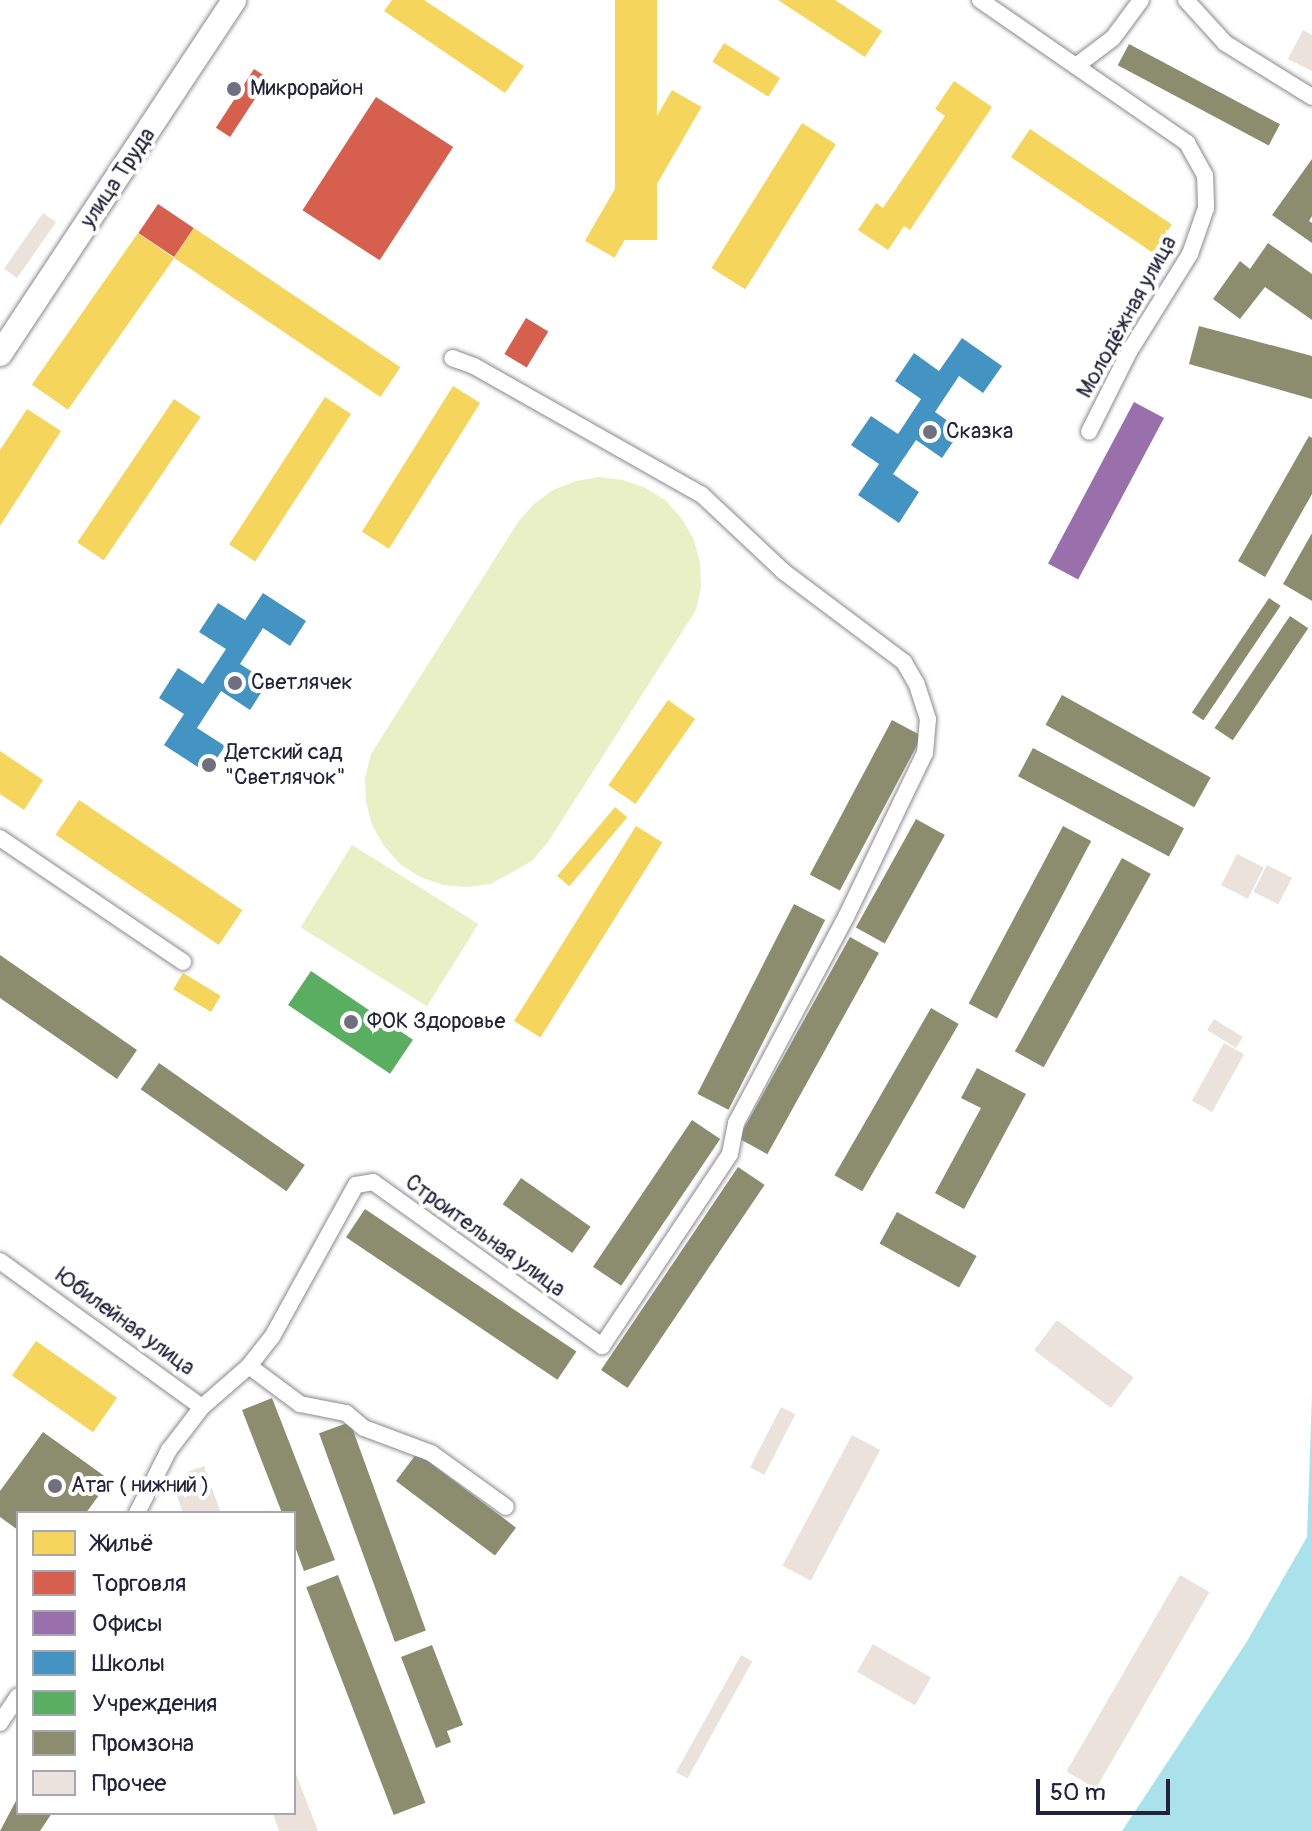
<!DOCTYPE html>
<html>
<head>
<meta charset="utf-8">
<style>
  body { margin:0 }
  #map { position:relative; width:1312px; height:1831px; overflow:hidden; background:#fff; font-family:Pangolin,sans-serif }
  div>[style] { position:absolute }
  [style*='--x'] { left:calc(var(--x)*1px); top:calc(var(--y)*1px); width:calc(var(--w)*1px); rotate:calc(var(--a)*1deg) }
  .green>* { inset:0; background:#e9f0c5; transform-origin:0 0 }
  .water>* { inset:0; background:#aae2eb }
  .homes>* { inset:0; background:#f6d55c; transform-origin:0 0 }
  .shops>* { inset:0; background:#d6604d; transform-origin:0 0 }
  .offices>* { inset:0; background:#9970ab; transform-origin:0 0 }
  .schools>* { inset:0; background:#4393c3 }
  .public>* { inset:0; background:#5aae61; transform-origin:0 0 }
  .industry>* { inset:0; background:#8c8c6e; transform-origin:0 0 }
  .building>* { inset:0; background:#ebe2db; transform-origin:0 0 }
  .roads { filter:drop-shadow(0 0 2px #8a8a8f) drop-shadow(0 0 2px #8a8a8f) }
  .street>* { height:16px; margin:-8px; padding:0 8px; transform-origin:8px; border-radius:8px; background:#fff }
  .secondary>* { height:24px; margin:-12px; padding:0 12px; transform-origin:12px; border-radius:12px; background:#fff }
  .dots>* { width:22px; height:22px; translate:-50% -50%; box-sizing:border-box; border:4px solid #fff; border-radius:50% }
  span { translate:-50% -50%; white-space:nowrap; text-align:center; line-height:1.15; -webkit-text-stroke:8px #fff; paint-order:stroke }
  .poi-label { font-size:22px; color:#22223b }
  .left { translate:0 -50%; text-align:left }
  .street-label { font-size:22px; color:#22223b }
  .legend { position:absolute; left:16px; top:1511px; width:280px; height:304px; box-sizing:border-box; background:#fff; border:2px solid #a7a7b1; margin:0; padding:10px 14px; list-style:none; font-size:24px; color:#22223b }
  .legend li { display:flex; align-items:center; gap:16px; height:40px }
  .legend b { width:40px; border:2px solid #a7a7b1 }
  .scale { position:absolute; left:1036px; top:1779px; width:134px; height:36px; box-sizing:border-box; border:4px solid #22223b; border-top:0; padding-left:10px; font-size:24px; line-height:28px; white-space:nowrap; color:#22223b; -webkit-text-stroke:6px #fff; paint-order:stroke }
</style>
</head>
<body>
<div id="map">
  <div class="green">
    <div style="clip-path:polygon(599px 477px,623px 480px,646px 488px,666px 501px,682px 519px,694px 540px,700px 563px,701px 587px,696px 610px,548px 842px,532px 861px,491px 884px,467px 887px,443px 885px,420px 877px,400px 864px,384px 846px,372px 825px,366px 802px,365px 778px,371px 754px,518px 522px,534px 504px,553px 490px,576px 481px)"></div>
    <div style="left:352px;top:845px;width:149px;height:97px;rotate:32deg"></div>
  </div>
  <div class="water">
    <div style="clip-path:polygon(1312px 1394px,1312px 1831px,1122px 1831px,1246px 1643px,1307px 1537px)"></div>
  </div>
  <div class="homes">
    <div style="clip-path:polygon(392px 0,424px 0,524px 66px,505px 93px,384px 11px)"></div>
    <div style="left:615px;top:0;width:42px;height:240px"></div>
    <div style="clip-path:polygon(778px 0,835px 0,882px 31px,865px 57px)"></div>
    <div style="left:724px;top:43px;width:66px;height:22px;rotate:32deg"></div>
    <div style="clip-path:polygon(954px 81px,992px 107px,910px 230px,904px 226px,888px 250px,858px 230px,876px 203px,883px 208px,945px 116px,935px 109px)"></div>
    <div style="left:672px;top:90px;width:34px;height:174px;rotate:30deg"></div>
    <div style="left:802px;top:123px;width:40px;height:171px;rotate:32deg"></div>
    <div style="left:1030px;top:129px;width:171px;height:34px;rotate:34deg"></div>
    <div style="left:194px;top:228px;width:249px;height:36px;rotate:34deg"></div>
    <div style="left:138px;top:233px;width:44px;height:185px;rotate:35deg"></div>
    <div style="left:453px;top:386px;width:32px;height:172px;rotate:32deg"></div>
    <div style="left:325px;top:397px;width:31px;height:176px;rotate:33deg"></div>
    <div style="left:174px;top:399px;width:32px;height:173px;rotate:34deg"></div>
    <div style="clip-path:polygon(27px 409px,61px 431px,0 526px,0 450px)"></div>
    <div style="left:668px;top:700px;width:33px;height:104px;rotate:35deg"></div>
    <div style="clip-path:polygon(0 751px,43px 780px,24px 810px,0 794px)"></div>
    <div style="left:79px;top:800px;width:197px;height:42px;rotate:34deg"></div>
    <div style="left:615px;top:807px;width:16px;height:90px;rotate:40deg"></div>
    <div style="left:636px;top:826px;width:31px;height:230px;rotate:32deg"></div>
    <div style="left:183px;top:973px;width:44px;height:19px;rotate:31deg"></div>
    <div style="left:36px;top:1341px;width:99px;height:42px;rotate:35deg"></div>
  </div>
  <div class="shops">
    <div style="left:254px;top:69px;width:17px;height:70px;rotate:33deg"></div>
    <div style="left:376px;top:97px;width:92px;height:135px;rotate:33deg"></div>
    <div style="left:158px;top:204px;width:43px;height:35px;rotate:34deg"></div>
    <div style="left:526px;top:318px;width:26px;height:42px;rotate:31deg"></div>
  </div>
  <div class="offices">
    <div style="left:1134px;top:402px;width:34px;height:183px;rotate:28deg"></div>
  </div>
  <div class="schools">
    <div style="clip-path:polygon(962px 338px,1002px 366px,983px 393px,959px 376px,935px 412px,961px 430px,942px 458px,916px 440px,893px 474px,919px 492px,899px 523px,858px 495px,879px 464px,851px 445px,871px 416px,898px 434px,921px 399px,895px 381px,914px 353px,939px 371px)"></div>
    <div style="clip-path:polygon(263px 593px,306px 621px,290px 646px,263px 628px,240px 664px,268px 682px,250px 710px,221px 691px,197px 728px,225px 746px,207px 773px,164px 745px,184px 714px,159px 698px,178px 668px,203px 684px,226px 649px,199px 632px,218px 603px,245px 620px)"></div>
  </div>
  <div class="public">
    <div style="left:311px;top:971px;width:123px;height:41px;rotate:34deg"></div>
  </div>
  <div class="industry">
    <div style="left:1129px;top:44px;width:171px;height:24px;rotate:28deg"></div>
    <div style="clip-path:polygon(1312px 159px,1312px 216px,1309px 221px,1312px 223px,1312px 243px,1272px 215px)"></div>
    <div style="clip-path:polygon(1268px 243px,1312px 274px,1312px 320px,1265px 287px,1240px 319px,1213px 299px,1240px 261px,1250px 269px)"></div>
    <div style="clip-path:polygon(1199px 326px,1312px 356px,1312px 399px,1189px 364px)"></div>
    <div style="clip-path:polygon(1309px 436px,1312px 438px,1312px 494px,1265px 577px,1238px 561px)"></div>
    <div style="clip-path:polygon(1312px 533px,1312px 601px,1283px 584px)"></div>
    <div style="left:1269px;top:598px;width:14px;height:138px;rotate:34deg"></div>
    <div style="left:1290px;top:616px;width:22px;height:135px;rotate:34deg"></div>
    <div style="left:1062px;top:695px;width:170px;height:34px;rotate:29deg"></div>
    <div style="left:892px;top:720px;width:34px;height:175px;rotate:28deg"></div>
    <div style="left:1033px;top:748px;width:171px;height:32px;rotate:28deg"></div>
    <div style="left:916px;top:819px;width:33px;height:124px;rotate:29deg"></div>
    <div style="left:1063px;top:826px;width:32px;height:201px;rotate:28deg"></div>
    <div style="left:1122px;top:858px;width:33px;height:221px;rotate:29deg"></div>
    <div style="left:794px;top:904px;width:35px;height:213px;rotate:27deg"></div>
    <div style="left:850px;top:937px;width:33px;height:230px;rotate:29deg"></div>
    <div style="clip-path:polygon(0 955px,137px 1050px,117px 1079px,0 998px)"></div>
    <div style="left:931px;top:1008px;width:32px;height:193px;rotate:30deg"></div>
    <div style="left:159px;top:1063px;width:178px;height:32px;rotate:35deg"></div>
    <div style="clip-path:polygon(977px 1068px,1026px 1094px,964px 1209px,935px 1193px,981px 1108px,961px 1098px)"></div>
    <div style="left:692px;top:1120px;width:34px;height:177px;rotate:34deg"></div>
    <div style="left:738px;top:1167px;width:32px;height:245px;rotate:34deg"></div>
    <div style="left:521px;top:1178px;width:85px;height:32px;rotate:35deg"></div>
    <div style="left:365px;top:1209px;width:255px;height:34px;rotate:34deg"></div>
    <div style="left:897px;top:1212px;width:91px;height:36px;rotate:29deg"></div>
    <div style="clip-path:polygon(272px 1398px,335px 1560px,304px 1571px,294px 1544px,294px 1513px,282px 1513px,242px 1410px)"></div>
    <div style="left:350px;top:1422px;width:222px;height:33px;rotate:70deg"></div>
    <div style="clip-path:polygon(43px 1432px,110px 1480px,86px 1513px,18px 1513px,18px 1530px,0 1517px,0 1491px)"></div>
    <div style="left:417px;top:1453px;width:124px;height:35px;rotate:37deg"></div>
    <div style="left:338px;top:1575px;width:244px;height:34px;rotate:69deg"></div>
    <div style="clip-path:polygon(432px 1645px,463px 1725px,447px 1731px,451px 1742px,436px 1748px,401px 1657px)"></div>
    <div style="clip-path:polygon(18px 1797px,18px 1813px,52px 1813px,40px 1831px,0 1831px)"></div>
  </div>
  <div class="building">
    <div style="clip-path:polygon(1303px 30px,1312px 35px,1312px 71px,1288px 59px)"></div>
    <div style="left:43px;top:213px;width:16px;height:68px;rotate:35deg"></div>
    <div style="left:1237px;top:854px;width:30px;height:35px;rotate:27deg"></div>
    <div style="left:1267px;top:865px;width:28px;height:30px;rotate:27deg"></div>
    <div style="left:1214px;top:1019px;width:34px;height:13px;rotate:32deg"></div>
    <div style="left:1224px;top:1043px;width:23px;height:66px;rotate:29deg"></div>
    <div style="left:1057px;top:1320px;width:96px;height:38px;rotate:37deg"></div>
    <div style="left:781px;top:1407px;width:16px;height:68px;rotate:27deg"></div>
    <div style="left:852px;top:1435px;width:32px;height:148px;rotate:28deg"></div>
    <div style="clip-path:polygon(204px 1466px,221px 1513px,183px 1513px,177px 1496px,194px 1490px,187px 1472px)"></div>
    <div style="left:1180px;top:1575px;width:34px;height:227px;rotate:30deg"></div>
    <div style="left:873px;top:1644px;width:67px;height:32px;rotate:30deg"></div>
    <div style="left:741px;top:1655px;width:13px;height:134px;rotate:29deg"></div>
    <div style="clip-path:polygon(294px 1769px,318px 1831px,279px 1831px,273px 1813px,294px 1813px)"></div>
  </div>
  <div class="roads">
    <div class="street">
      <div style="--x:980;--y:0;--w:252;--a:34.6"></div>
      <div style="--x:1187;--y:143;--w:37;--a:61"></div>
      <div style="--x:1205;--y:175;--w:33;--a:88"></div>
      <div style="--x:1206;--y:208;--w:49;--a:109.2"></div>
      <div style="--x:1190;--y:254;--w:115;--a:121.9"></div>
      <div style="--x:1129;--y:352;--w:89;--a:116.6"></div>
      <div style="--x:1186;--y:0;--w:58;--a:47.8"></div>
      <div style="--x:1225;--y:43;--w:102;--a:31.8"></div>
      <div style="--x:1076;--y:66;--w:46;--a:-37.1"></div>
      <div style="--x:1113;--y:38;--w:47;--a:-53.6"></div>
      <div style="--x:0;--y:838;--w:221;--a:34.1"></div>
      <div style="--x:0;--y:1261;--w:249;--a:35.9"></div>
      <div style="--x:249;--y:1366;--w:37;--a:-52"></div>
      <div style="--x:272;--y:1337;--w:174;--a:-61.1"></div>
      <div style="--x:356;--y:1185;--w:17;--a:-10"></div>
      <div style="--x:373;--y:1182;--w:282;--a:35.6"></div>
      <div style="--x:602;--y:1346;--w:231;--a:-56.3"></div>
      <div style="--x:730;--y:1154;--w:32;--a:-79"></div>
      <div style="--x:736;--y:1123;--w:234;--a:-61.9"></div>
      <div style="--x:846;--y:917;--w:182;--a:-64.3"></div>
      <div style="--x:925;--y:753;--w:34;--a:-85"></div>
      <div style="--x:928;--y:719;--w:38;--a:-108"></div>
      <div style="--x:916;--y:683;--w:24;--a:-120"></div>
      <div style="--x:904;--y:662;--w:151;--a:-143.1"></div>
      <div style="--x:783;--y:571;--w:111;--a:-136.8"></div>
      <div style="--x:702;--y:495;--w:262;--a:-150.5"></div>
      <div style="--x:474;--y:366;--w:23;--a:-160"></div>
      <div style="--x:137;--y:1513;--w:71;--a:-63.1"></div>
      <div style="--x:169;--y:1450;--w:54;--a:-52.5"></div>
      <div style="--x:202;--y:1407;--w:62;--a:-41.1"></div>
      <div style="--x:249;--y:1366;--w:64;--a:36.7"></div>
      <div style="--x:300;--y:1404;--w:47;--a:11.1"></div>
      <div style="--x:346;--y:1413;--w:23;--a:40"></div>
      <div style="--x:364;--y:1428;--w:72;--a:20.5"></div>
      <div style="--x:431;--y:1453;--w:92;--a:35.8"></div>
      <div style="--x:0;--y:1723;--w:32;--a:-56"></div>
    </div>
    <div class="secondary">
      <div style="--x:0;--y:354;--w:424;--a:-56.5"></div>
    </div>
  </div>
  <div class="dots">
    <div style="left:234px;top:89px;background:#6f6f80"></div>
    <div style="left:930px;top:432px;background:#6f6f80"></div>
    <div style="left:235px;top:683px;background:#6f6f80"></div>
    <div style="left:209px;top:765px;background:#6f6f80"></div>
    <div style="left:351px;top:1022px;background:#6f6f80"></div>
    <div style="left:55px;top:1486px;background:#6f6f80"></div>
  </div>
  <div class="poi-label">
    <span class="left" style="left:250px;top:89px">Микрорайон</span>
    <span class="left" style="left:946px;top:432px">Сказка</span>
    <span class="left" style="left:251px;top:683px">Светлячек</span>
    <span class="left" style="left:225px;top:765px">Детский сад<br>"Светлячок"</span>
    <span class="left" style="left:367px;top:1022px">ФОК Здоровье</span>
    <span class="left" style="left:71px;top:1486px">Атаг ( нижний )</span>
  </div>
  <div class="street-label">
    <span style="left:118px;top:178px;rotate:-56deg">улица Труда</span>
    <span style="left:1127px;top:317px;rotate:-61deg">Молодёжная улица</span>
    <span style="left:485px;top:1236px;rotate:36deg">Строительная улица</span>
    <span style="left:125px;top:1322px;rotate:36deg">Юбилейная улица</span>
  </div>
  <ul class="legend">
  <li><b style="height:22px;background:#f6d55c"></b>Жильё</li>
  <li><b style="height:22px;background:#d6604d"></b>Торговля</li>
  <li><b style="height:22px;background:#9970ab"></b>Офисы</li>
  <li><b style="height:22px;background:#4393c3"></b>Школы</li>
  <li><b style="height:22px;background:#5aae61"></b>Учреждения</li>
  <li><b style="height:22px;background:#8c8c6e"></b>Промзона</li>
  <li><b style="height:22px;background:#ebe2db"></b>Прочее</li>
  </ul>
  <div class="scale">50 m</div>
</div>
</body>
</html>
